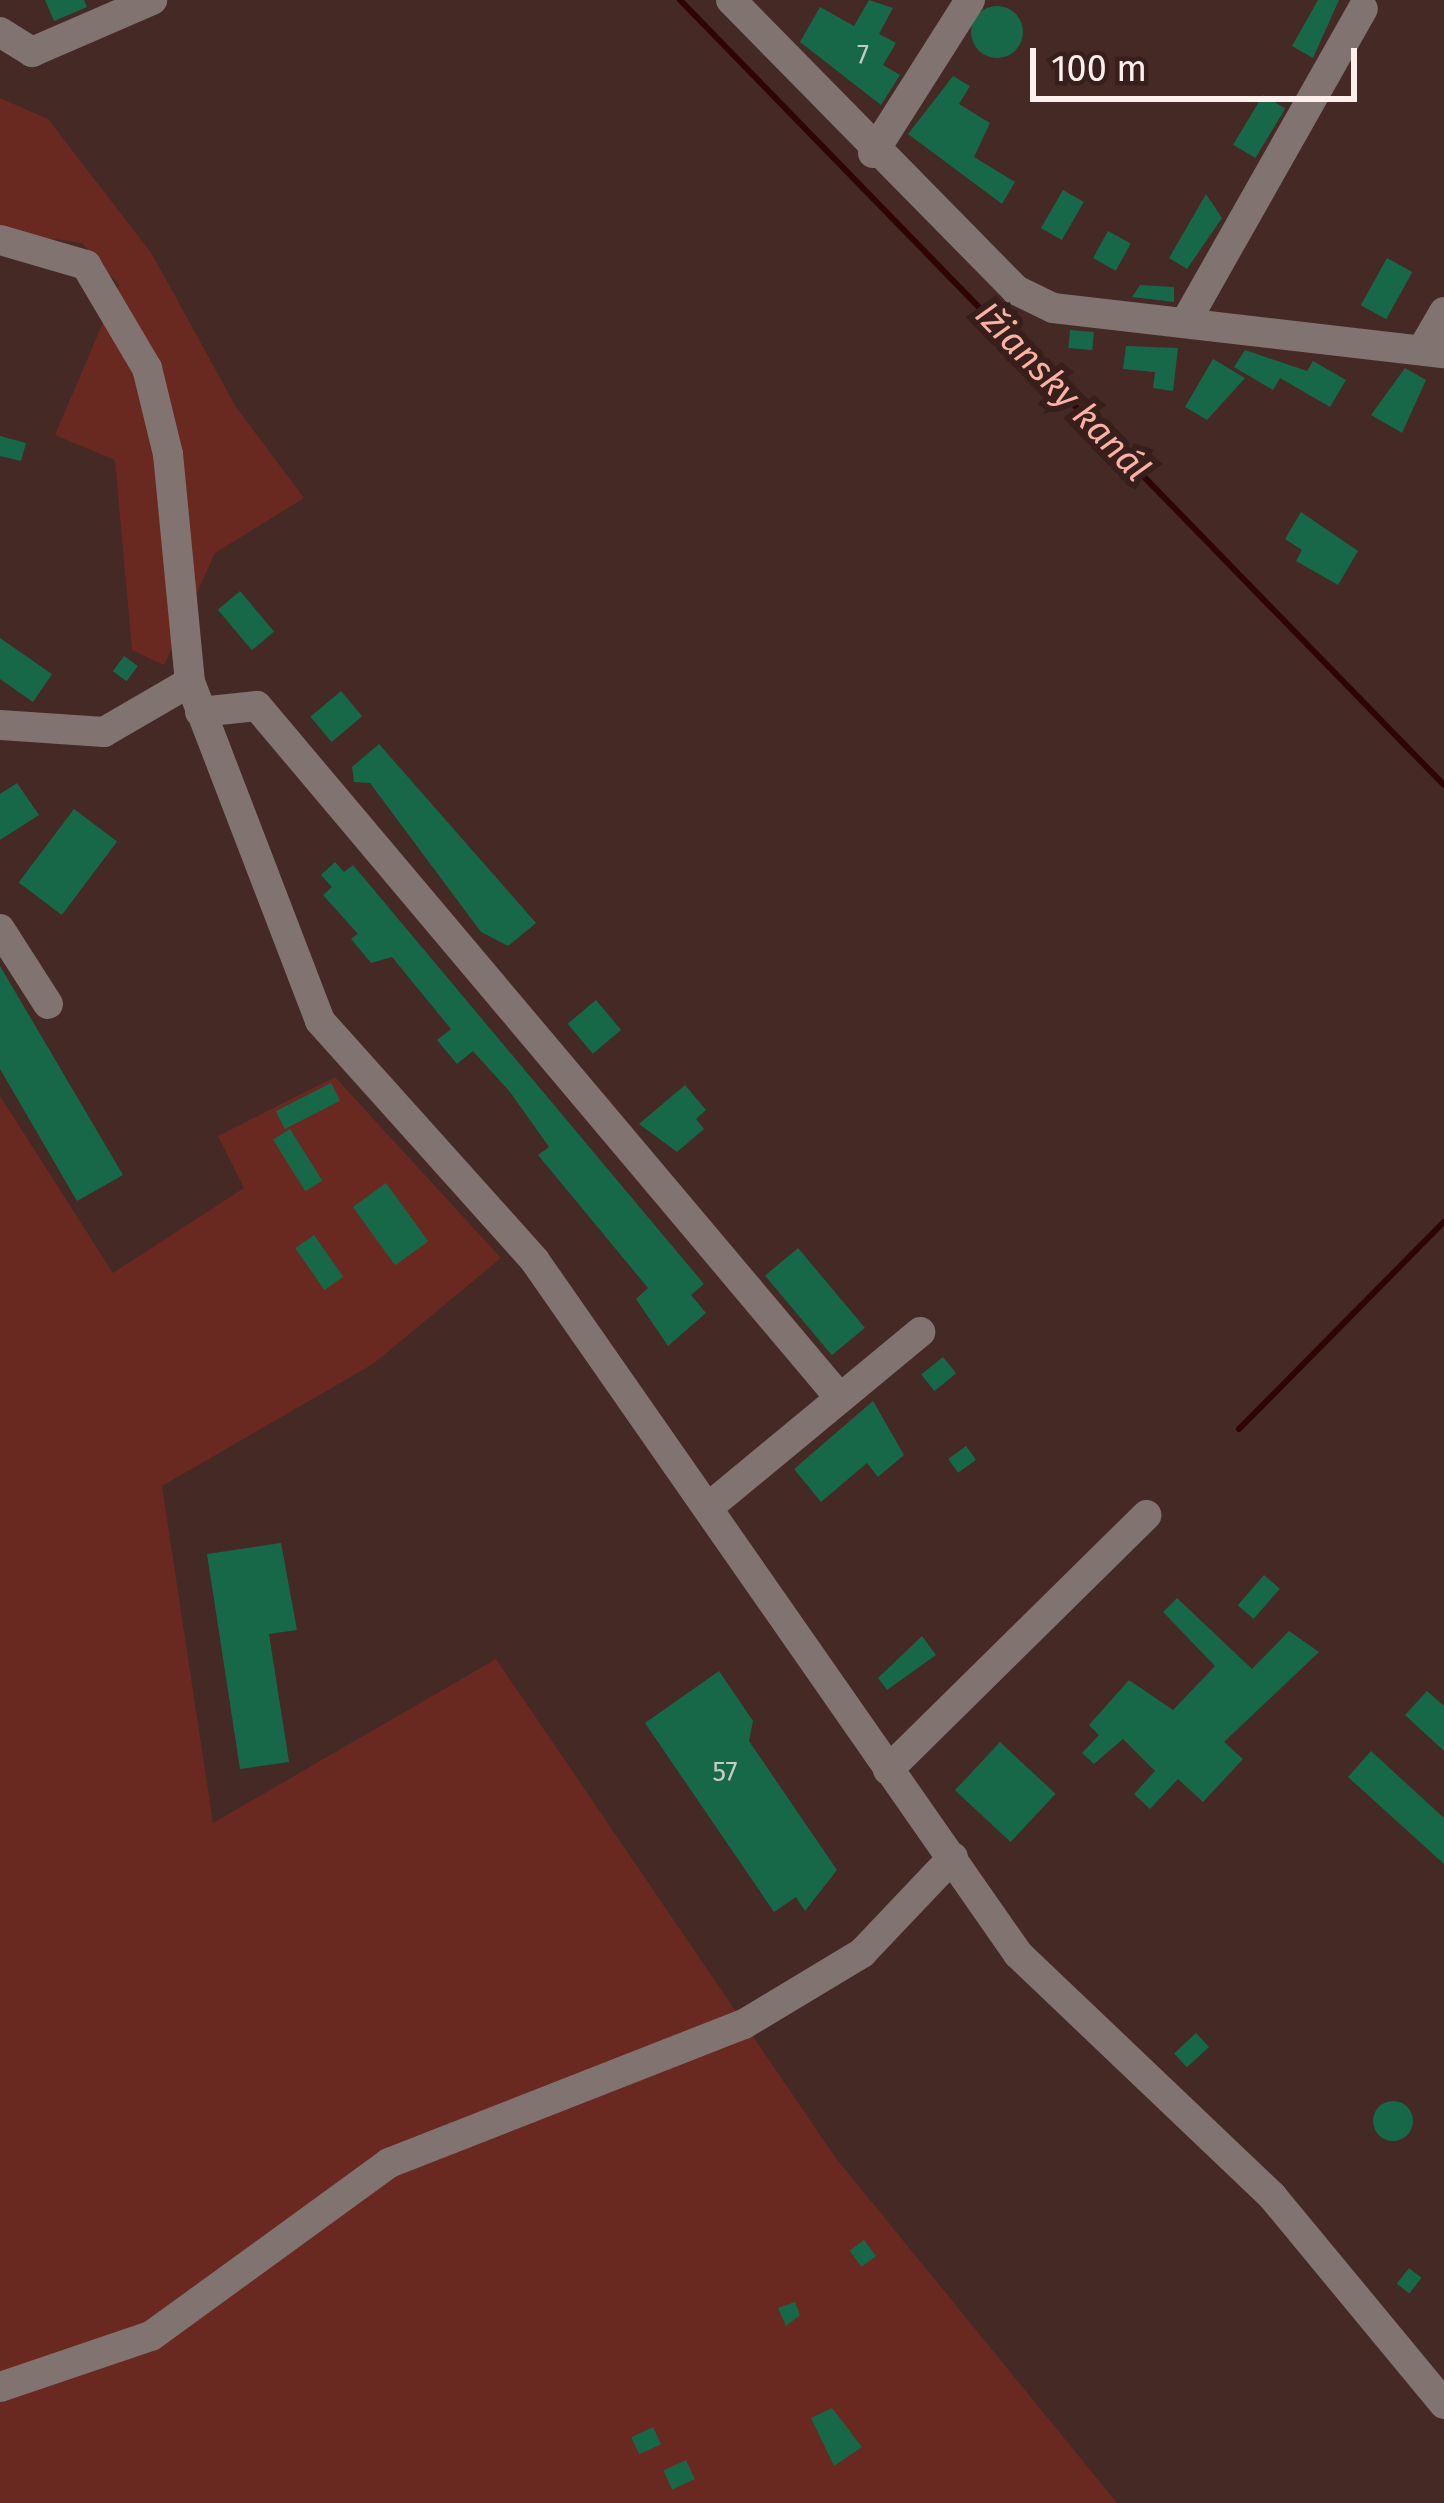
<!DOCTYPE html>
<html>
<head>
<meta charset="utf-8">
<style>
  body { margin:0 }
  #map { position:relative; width:1444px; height:2503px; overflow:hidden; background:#442925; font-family:"Fira Sans",sans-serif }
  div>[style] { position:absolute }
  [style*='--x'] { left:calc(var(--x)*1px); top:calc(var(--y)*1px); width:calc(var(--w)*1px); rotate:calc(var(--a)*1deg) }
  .green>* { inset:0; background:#692920 }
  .stream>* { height:6px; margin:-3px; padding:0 3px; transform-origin:3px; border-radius:3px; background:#2f0503 }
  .building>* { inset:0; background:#176848; transform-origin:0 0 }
  .round { border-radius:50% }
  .minor>* { height:30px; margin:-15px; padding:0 15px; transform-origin:15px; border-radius:15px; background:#817370 }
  span { translate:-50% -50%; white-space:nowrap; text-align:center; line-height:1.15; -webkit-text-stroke:12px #391f1b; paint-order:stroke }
  .number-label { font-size:27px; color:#c4cdc3 }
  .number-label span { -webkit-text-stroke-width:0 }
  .water-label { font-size:36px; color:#fab2a5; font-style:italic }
  .scale { position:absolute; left:1030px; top:48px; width:327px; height:54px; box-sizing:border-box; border:6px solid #feefec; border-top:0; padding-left:15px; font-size:36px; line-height:42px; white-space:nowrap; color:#feefec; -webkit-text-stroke:9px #391f1b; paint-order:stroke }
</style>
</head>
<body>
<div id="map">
  <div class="green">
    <div style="clip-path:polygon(0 98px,48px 119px,152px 254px,236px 407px,304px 498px,215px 553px,164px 665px,132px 650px,115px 460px,55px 435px,119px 285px,82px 243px,0 231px)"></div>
    <div style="clip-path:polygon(335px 1077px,501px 1258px,373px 1364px,162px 1486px,213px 1823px,496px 1659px,835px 2157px,1117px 2503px,0 2503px,0 1096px,113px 1273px,244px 1188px,218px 1136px)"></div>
  </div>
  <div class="stream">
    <div style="--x:680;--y:0;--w:1095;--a:45.78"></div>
    <div style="--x:1239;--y:1429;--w:291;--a:-45.3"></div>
  </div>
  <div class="building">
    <div style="clip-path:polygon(45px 0,84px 0,87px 7px,54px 21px)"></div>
    <div style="clip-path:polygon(869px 0,893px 8px,879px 34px,896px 43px,883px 65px,900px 75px,881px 105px,800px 42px,820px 7px,854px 26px)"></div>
    <div style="clip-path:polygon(1318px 0,1339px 0,1313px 58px,1292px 46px)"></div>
    <div class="round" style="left:971px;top:6px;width:52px;height:52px"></div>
    <div style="clip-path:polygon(953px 76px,970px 86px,959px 104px,990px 123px,974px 157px,1015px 182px,1002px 204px,908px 134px)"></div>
    <div style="left:1263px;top:95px;width:26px;height:58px;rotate:31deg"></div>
    <div style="left:1063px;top:190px;width:24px;height:44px;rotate:30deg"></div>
    <div style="clip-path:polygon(1206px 194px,1222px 218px,1187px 269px,1169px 258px)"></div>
    <div style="left:1108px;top:231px;width:26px;height:31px;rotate:29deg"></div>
    <div style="left:1387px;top:258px;width:29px;height:54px;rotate:29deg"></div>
    <div style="clip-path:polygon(1140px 285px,1174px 287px,1174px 302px,1132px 297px)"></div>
    <div style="left:1070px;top:330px;width:24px;height:18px;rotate:5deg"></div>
    <div style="clip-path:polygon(1126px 346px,1178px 348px,1173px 391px,1153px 388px,1155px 372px,1123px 369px)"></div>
    <div style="clip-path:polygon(1245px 350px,1307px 371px,1313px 361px,1346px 380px,1330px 407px,1280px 378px,1273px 390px,1234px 367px)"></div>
    <div style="clip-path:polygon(1213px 359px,1245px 378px,1207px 420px,1185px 407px)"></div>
    <div style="clip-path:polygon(1405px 368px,1426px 380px,1402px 433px,1371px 415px)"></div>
    <div style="clip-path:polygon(0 436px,26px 443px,21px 461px,0 456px)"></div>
    <div style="clip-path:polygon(1301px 512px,1358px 551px,1338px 585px,1296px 561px,1302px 550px,1285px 539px)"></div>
    <div style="left:240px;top:591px;width:53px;height:29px;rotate:50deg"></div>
    <div style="clip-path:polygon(0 638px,52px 674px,33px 702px,0 679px)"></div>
    <div style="left:124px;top:656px;width:17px;height:19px;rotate:36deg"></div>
    <div style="left:341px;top:691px;width:33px;height:40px;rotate:50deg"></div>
    <div style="clip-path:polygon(379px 744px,536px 923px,508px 946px,481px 932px,370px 783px,354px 782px,352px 767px)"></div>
    <div style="clip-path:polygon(17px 783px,39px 815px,0 840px,0 794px)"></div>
    <div style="left:74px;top:809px;width:54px;height:92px;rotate:37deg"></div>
    <div style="clip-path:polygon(335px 862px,344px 872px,353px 865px,704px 1284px,691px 1295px,706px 1313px,668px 1346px,636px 1299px,648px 1288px,538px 1155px,549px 1147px,510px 1092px,473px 1051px,457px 1064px,437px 1040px,451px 1029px,392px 957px,371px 963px,351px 939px,358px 934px,323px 895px,332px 887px,321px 875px)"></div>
    <div style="clip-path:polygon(0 966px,123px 1175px,77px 1201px,0 1069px)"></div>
    <div style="left:596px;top:1000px;width:39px;height:37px;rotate:50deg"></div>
    <div style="left:331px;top:1083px;width:20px;height:62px;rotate:63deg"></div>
    <div style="clip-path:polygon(685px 1085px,706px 1110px,696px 1119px,704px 1129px,677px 1152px,639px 1124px)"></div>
    <div style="left:290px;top:1129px;width:61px;height:20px;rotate:58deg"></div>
    <div style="left:386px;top:1183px;width:72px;height:41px;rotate:54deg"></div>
    <div style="left:314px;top:1235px;width:51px;height:23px;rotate:55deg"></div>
    <div style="left:798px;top:1248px;width:104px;height:43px;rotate:50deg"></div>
    <div style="left:943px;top:1357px;width:21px;height:28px;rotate:51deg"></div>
    <div style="clip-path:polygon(873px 1401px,904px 1455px,878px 1477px,867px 1463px,821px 1502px,794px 1469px)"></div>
    <div style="left:966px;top:1446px;width:17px;height:22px;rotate:54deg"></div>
    <div style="clip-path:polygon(281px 1543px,297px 1630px,269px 1634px,289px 1762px,240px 1769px,207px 1554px)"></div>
    <div style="left:1264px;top:1575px;width:21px;height:40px;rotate:41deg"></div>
    <div style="clip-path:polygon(1177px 1598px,1252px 1669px,1289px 1631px,1319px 1652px,1224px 1742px,1243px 1759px,1203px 1802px,1178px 1779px,1150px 1809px,1134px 1794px,1155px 1771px,1123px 1739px,1094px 1764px,1082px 1753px,1099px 1735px,1089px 1725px,1129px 1680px,1173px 1710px,1215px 1666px,1163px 1612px)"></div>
    <div style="clip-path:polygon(922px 1636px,936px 1655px,887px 1690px,878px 1678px)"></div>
    <div style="clip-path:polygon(719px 1671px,753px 1721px,749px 1741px,837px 1870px,805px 1911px,796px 1897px,774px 1912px,645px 1723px)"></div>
    <div style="clip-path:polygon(1427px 1691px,1444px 1706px,1444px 1751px,1405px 1715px)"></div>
    <div style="left:1000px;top:1742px;width:76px;height:66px;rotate:43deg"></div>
    <div style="clip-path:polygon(1371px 1751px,1444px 1818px,1444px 1864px,1348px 1777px)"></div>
    <div style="left:1196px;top:2033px;width:19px;height:30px;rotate:47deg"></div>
    <div class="round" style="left:1373px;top:2101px;width:40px;height:40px"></div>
    <div style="left:864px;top:2240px;width:20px;height:18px;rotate:53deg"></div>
    <div style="left:1409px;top:2268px;width:16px;height:20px;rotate:38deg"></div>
    <div style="clip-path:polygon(795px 2302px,800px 2315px,786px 2326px,778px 2308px)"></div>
    <div style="clip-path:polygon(832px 2408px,862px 2447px,834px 2466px,811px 2418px)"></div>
    <div style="left:653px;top:2427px;width:19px;height:24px;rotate:65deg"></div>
    <div style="left:686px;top:2460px;width:21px;height:25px;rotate:65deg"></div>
  </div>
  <div class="minor">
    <div style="--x:731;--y:0;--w:407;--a:45.5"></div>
    <div style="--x:1016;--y:290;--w:41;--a:25.9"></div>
    <div style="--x:1053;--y:308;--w:394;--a:6.6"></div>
    <div style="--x:0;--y:32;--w:38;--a:32"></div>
    <div style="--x:32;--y:52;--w:131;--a:-23.4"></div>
    <div style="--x:873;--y:153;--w:181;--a:-57.6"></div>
    <div style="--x:0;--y:240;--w:90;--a:16.2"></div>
    <div style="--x:86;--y:265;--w:120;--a:59.4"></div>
    <div style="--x:147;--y:368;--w:89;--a:76.3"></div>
    <div style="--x:168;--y:454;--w:229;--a:84.5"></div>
    <div style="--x:190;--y:682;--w:363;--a:69"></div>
    <div style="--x:320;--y:1021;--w:322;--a:48.1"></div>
    <div style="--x:535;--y:1261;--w:845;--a:55.12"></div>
    <div style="--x:1018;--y:1954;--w:351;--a:43.6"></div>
    <div style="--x:1272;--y:2196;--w:270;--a:50.4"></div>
    <div style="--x:1185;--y:323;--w:361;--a:-60.5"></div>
    <div style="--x:1422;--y:350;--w:44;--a:-59.9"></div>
    <div style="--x:200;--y:712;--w:57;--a:-6"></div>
    <div style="--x:257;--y:706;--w:905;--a:49.89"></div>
    <div style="--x:0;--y:725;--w:104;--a:3.9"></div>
    <div style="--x:104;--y:732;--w:99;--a:-30.2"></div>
    <div style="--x:0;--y:929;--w:89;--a:57.4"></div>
    <div style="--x:710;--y:1506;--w:273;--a:-39.6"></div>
    <div style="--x:888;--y:1770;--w:363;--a:-44.6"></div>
    <div style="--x:0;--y:2387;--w:159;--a:-18.7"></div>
    <div style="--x:151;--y:2336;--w:294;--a:-36"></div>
    <div style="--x:389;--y:2163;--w:381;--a:-21.4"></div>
    <div style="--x:744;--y:2024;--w:138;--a:-31"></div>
    <div style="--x:862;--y:1953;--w:132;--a:-46.5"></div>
  </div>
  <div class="number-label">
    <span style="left:863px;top:56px">7</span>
    <span style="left:725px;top:1773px">57</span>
  </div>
  <div class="water-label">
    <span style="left:1062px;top:392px;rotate:46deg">Ižiansky kanál</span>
  </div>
  <div class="scale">100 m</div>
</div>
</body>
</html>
